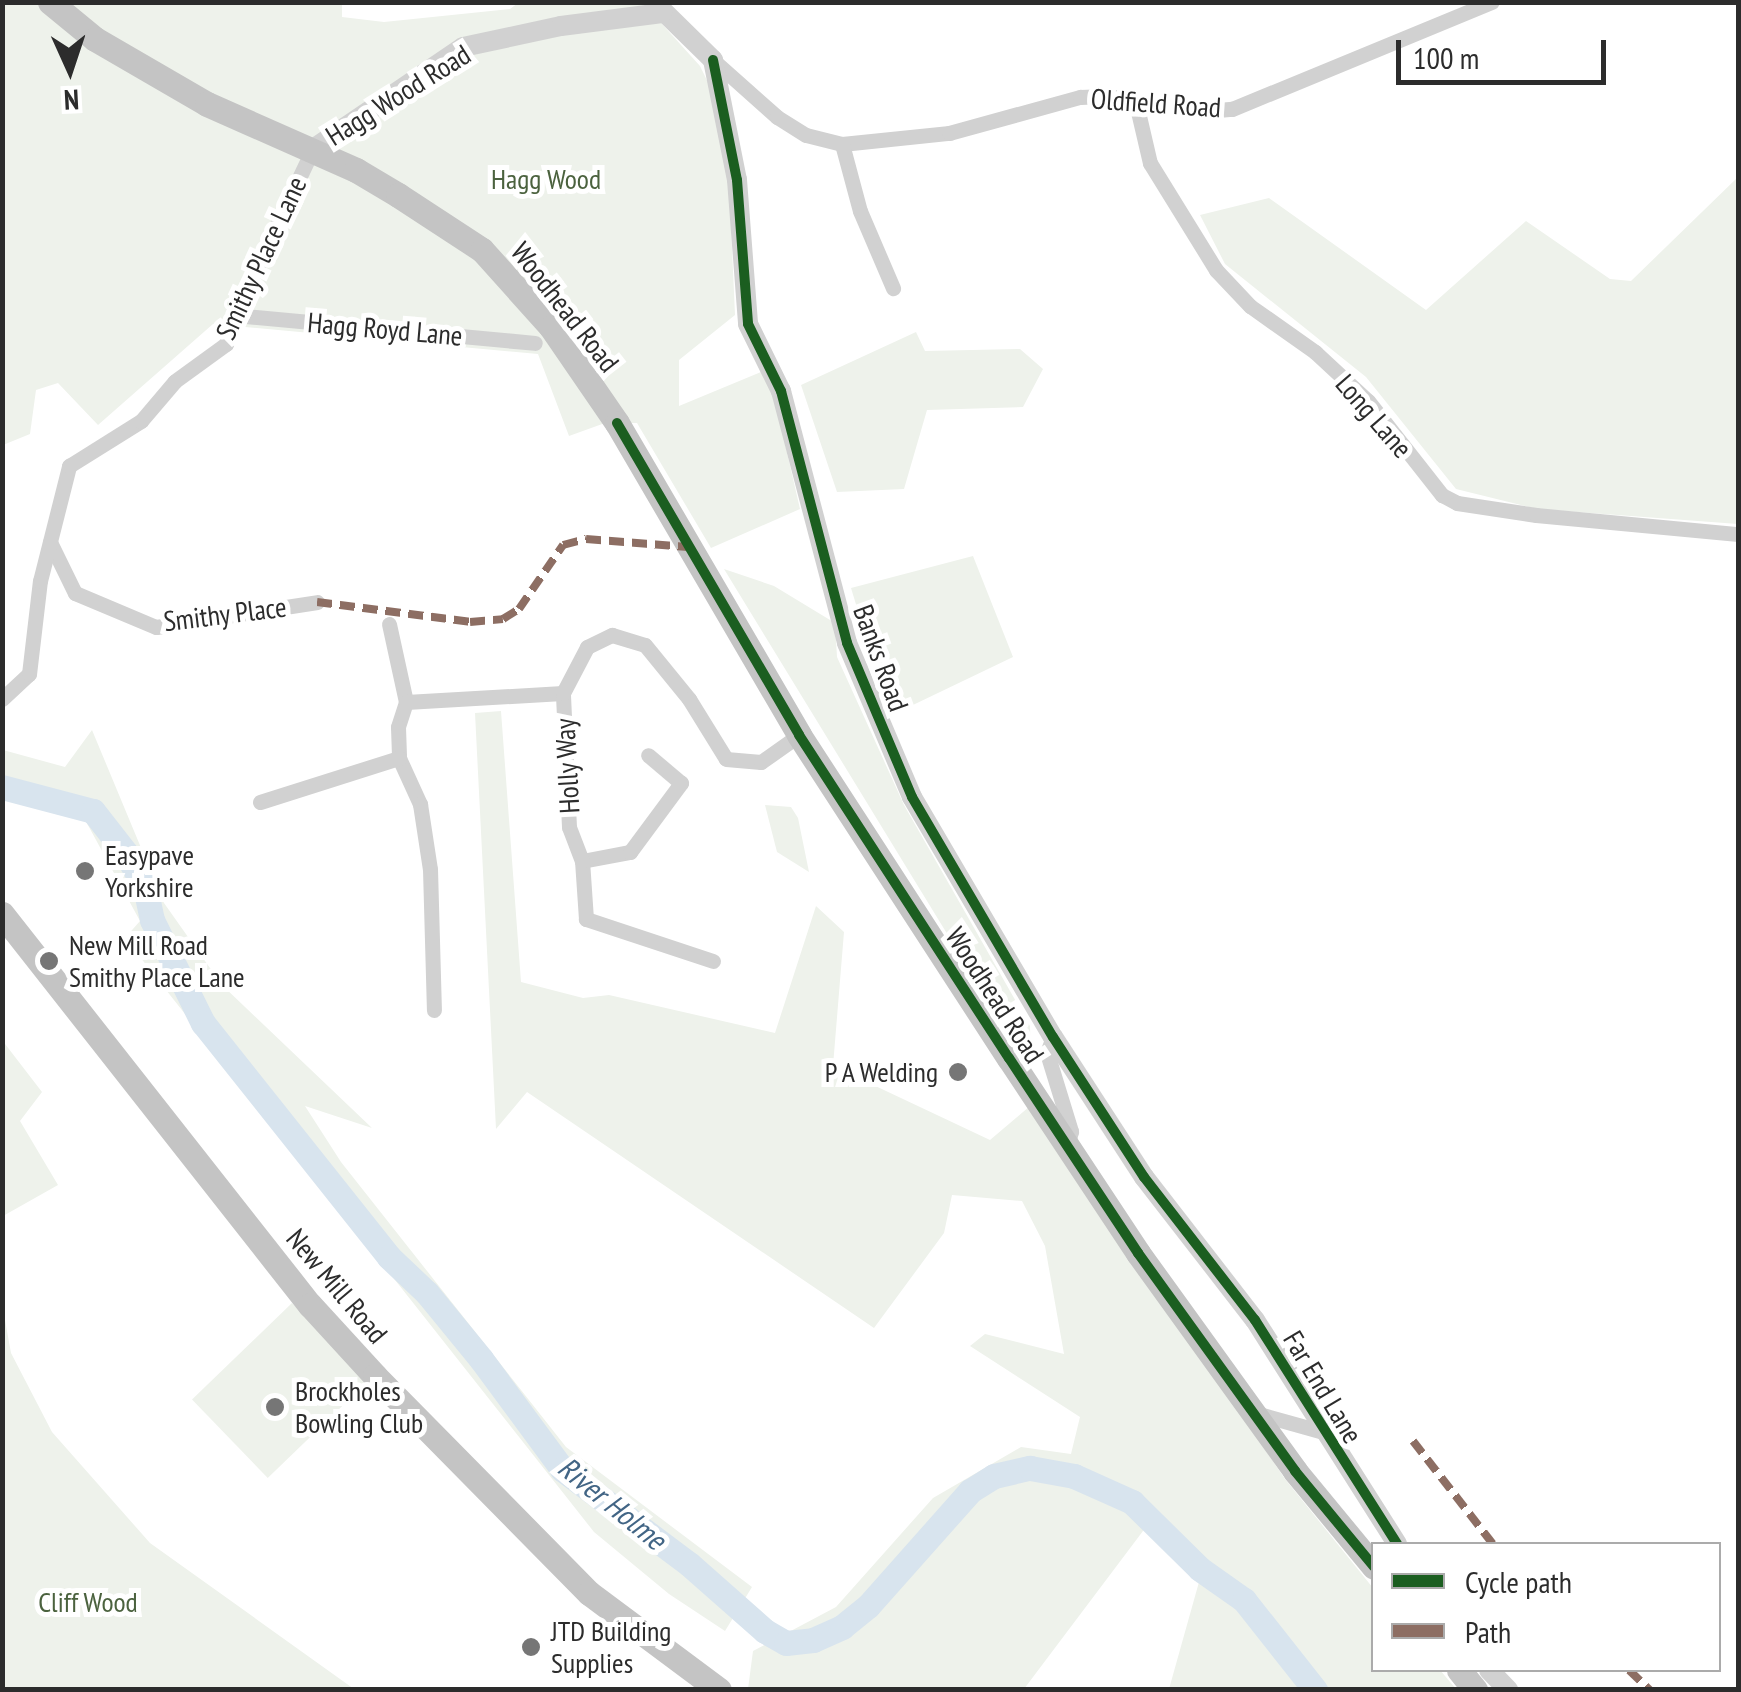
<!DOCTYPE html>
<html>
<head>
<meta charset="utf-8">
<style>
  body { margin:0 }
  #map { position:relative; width:1741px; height:1692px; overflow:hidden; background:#fff; font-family:"PT Sans Narrow",sans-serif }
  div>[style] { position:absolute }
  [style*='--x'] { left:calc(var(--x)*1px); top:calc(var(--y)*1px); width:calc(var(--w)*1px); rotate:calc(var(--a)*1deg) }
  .green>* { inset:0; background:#eef2eb; transform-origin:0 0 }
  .river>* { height:25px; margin:-12.5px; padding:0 12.5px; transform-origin:12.5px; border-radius:12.5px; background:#d8e4ee }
  .minor>* { height:15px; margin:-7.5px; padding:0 7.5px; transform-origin:7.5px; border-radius:7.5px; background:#d1d1d1 }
  .tertiary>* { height:20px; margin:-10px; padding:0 10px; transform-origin:10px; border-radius:10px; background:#d1d1d1 }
  .primary>* { height:25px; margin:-12.5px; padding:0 12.5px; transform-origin:12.5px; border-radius:12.5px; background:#c4c4c4 }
  .quiet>* { height:8px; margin-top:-4px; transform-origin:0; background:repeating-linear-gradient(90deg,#8d6e63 0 15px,transparent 0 23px) }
  .cycleway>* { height:10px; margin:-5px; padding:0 5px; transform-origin:5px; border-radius:5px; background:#1b5e20 }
  .dots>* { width:28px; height:28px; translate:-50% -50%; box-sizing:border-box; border:5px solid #fff; border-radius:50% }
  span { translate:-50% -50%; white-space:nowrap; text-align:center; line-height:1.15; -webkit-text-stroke:10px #fff; paint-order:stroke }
  .street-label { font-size:28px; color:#2c2c2c }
  .park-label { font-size:28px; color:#4b623e }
  .poi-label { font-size:28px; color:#2c2c2c }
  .left { translate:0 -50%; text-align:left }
  .right { translate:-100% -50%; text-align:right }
  .water-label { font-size:30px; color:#426585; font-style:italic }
  .frame { position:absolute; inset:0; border:5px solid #2c2c2c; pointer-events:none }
  .legend { position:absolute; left:1371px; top:1542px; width:350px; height:130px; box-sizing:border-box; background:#fff; border:2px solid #ababab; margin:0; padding:12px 18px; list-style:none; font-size:30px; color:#2c2c2c }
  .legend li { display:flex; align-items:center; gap:20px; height:50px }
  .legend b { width:50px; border:2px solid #ababab }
  .north { position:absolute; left:20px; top:20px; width:100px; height:100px; -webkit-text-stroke:8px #fff; paint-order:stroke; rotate:177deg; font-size:28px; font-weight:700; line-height:40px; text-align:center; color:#2c2c2c }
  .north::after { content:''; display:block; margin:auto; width:35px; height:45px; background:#2c2c2c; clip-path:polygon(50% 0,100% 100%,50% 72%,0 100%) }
  .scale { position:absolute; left:1396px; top:40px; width:210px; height:45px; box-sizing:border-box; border:5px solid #2c2c2c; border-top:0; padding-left:12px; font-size:30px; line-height:35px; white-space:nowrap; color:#2c2c2c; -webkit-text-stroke:8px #fff; paint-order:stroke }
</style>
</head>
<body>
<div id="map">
  <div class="green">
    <div style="clip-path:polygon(3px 3px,342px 3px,342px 17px,384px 22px,510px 9px,518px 3px,643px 3px,700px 66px,718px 103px,729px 181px,735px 315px,679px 360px,679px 406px,761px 372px,774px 396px,800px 509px,711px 548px,637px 423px,605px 423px,569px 436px,538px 354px,213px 324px,98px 425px,58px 383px,36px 390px,30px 434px,3px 445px)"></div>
    <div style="clip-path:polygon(1738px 177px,1738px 524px,1537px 509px,1456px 489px,1366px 377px,1225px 264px,1200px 215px,1269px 198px,1426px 310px,1526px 221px,1610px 279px,1631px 281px)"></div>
    <div style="clip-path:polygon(916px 332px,925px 351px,1020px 349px,1043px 369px,1023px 407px,927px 410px,904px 489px,837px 492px,801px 385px)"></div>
    <div style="clip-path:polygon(973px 556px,1013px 657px,890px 716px,851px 588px)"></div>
    <div style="clip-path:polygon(724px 569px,774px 586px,835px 623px,837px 657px,904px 805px,1030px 1026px,1031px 1071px)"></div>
    <div style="clip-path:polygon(501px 711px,521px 982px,583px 998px,609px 995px,775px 1033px,816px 906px,844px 932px,833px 1066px,990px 1140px,1030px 1106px,1285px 1479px,1373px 1588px,1374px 1670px,1440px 1670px,1456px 1689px,1169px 1689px,1199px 1582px,1146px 1527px,1024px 1689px,748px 1689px,753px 1651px,836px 1607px,933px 1498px,1021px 1447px,1071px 1454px,1080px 1417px,970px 1346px,985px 1334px,1064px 1354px,1045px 1246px,1022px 1201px,952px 1195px,944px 1233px,874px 1328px,527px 1092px,496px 1129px,475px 713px)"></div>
    <div style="clip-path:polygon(92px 730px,164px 903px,222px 985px,372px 1128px,305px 1106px,341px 1162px,566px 1447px,752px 1587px,725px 1631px,669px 1594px,594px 1532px,125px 938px,140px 921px,83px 816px,3px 783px,3px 750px,65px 767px)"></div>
    <div style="clip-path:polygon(765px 805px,791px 807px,798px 818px,809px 872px,777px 852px)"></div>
    <div style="clip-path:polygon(2px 1040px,42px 1092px,20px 1121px,58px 1185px,3px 1216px)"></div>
    <div style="left:292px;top:1303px;width:109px;height:139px;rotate:46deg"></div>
    <div style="clip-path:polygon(3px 1309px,11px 1353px,52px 1432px,150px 1543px,354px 1689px,4px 1689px)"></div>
  </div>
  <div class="river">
    <div style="--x:2;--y:787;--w:94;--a:14.8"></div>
    <div style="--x:93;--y:811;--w:52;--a:52"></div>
    <div style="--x:125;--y:852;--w:40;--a:60.3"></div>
    <div style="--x:145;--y:887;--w:34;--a:78"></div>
    <div style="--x:152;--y:920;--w:115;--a:63.7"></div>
    <div style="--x:203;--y:1023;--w:299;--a:51.5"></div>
    <div style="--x:389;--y:1257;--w:52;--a:43.5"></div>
    <div style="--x:427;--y:1293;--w:85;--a:50.7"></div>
    <div style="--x:481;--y:1359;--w:137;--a:53.6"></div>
    <div style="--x:562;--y:1469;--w:159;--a:36.8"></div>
    <div style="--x:689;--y:1564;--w:101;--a:41.4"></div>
    <div style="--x:765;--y:1631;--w:24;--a:30"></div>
    <div style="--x:786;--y:1643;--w:27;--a:-6"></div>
    <div style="--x:813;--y:1640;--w:32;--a:-24"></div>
    <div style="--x:842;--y:1627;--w:33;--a:-39"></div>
    <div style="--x:868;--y:1606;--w:154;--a:-48.4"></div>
    <div style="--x:970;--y:1491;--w:28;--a:-32"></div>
    <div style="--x:994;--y:1476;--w:37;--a:-13"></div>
    <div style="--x:1030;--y:1468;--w:45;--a:10.3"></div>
    <div style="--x:1074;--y:1476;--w:64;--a:24.1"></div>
    <div style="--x:1132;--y:1502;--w:95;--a:44.6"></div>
    <div style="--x:1200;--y:1569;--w:54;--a:35.2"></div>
    <div style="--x:1244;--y:1600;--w:115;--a:51.7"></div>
  </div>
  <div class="minor">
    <div style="--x:713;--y:60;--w:86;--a:41.7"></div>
    <div style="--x:777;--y:117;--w:34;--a:32"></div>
    <div style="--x:806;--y:135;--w:37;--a:14"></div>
    <div style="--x:842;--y:144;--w:108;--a:-5.9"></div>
    <div style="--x:949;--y:133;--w:136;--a:-15.4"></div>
    <div style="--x:1080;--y:97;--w:26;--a:-2"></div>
    <div style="--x:1106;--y:96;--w:102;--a:8.4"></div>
    <div style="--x:1207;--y:111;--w:25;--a:-5"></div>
    <div style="--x:1232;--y:109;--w:281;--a:-22.4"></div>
    <div style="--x:1136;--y:103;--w:62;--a:76.9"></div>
    <div style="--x:1150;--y:163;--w:126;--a:58.3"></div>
    <div style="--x:1216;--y:270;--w:50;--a:46.6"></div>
    <div style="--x:1250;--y:306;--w:80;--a:35.3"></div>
    <div style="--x:1315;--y:352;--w:72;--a:42.8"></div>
    <div style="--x:1368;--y:401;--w:120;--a:51.8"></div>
    <div style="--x:1442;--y:495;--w:17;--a:28"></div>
    <div style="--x:1457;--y:503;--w:80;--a:8.6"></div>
    <div style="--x:1536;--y:515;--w:203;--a:5.4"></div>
    <div style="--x:842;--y:144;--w:69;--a:75"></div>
    <div style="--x:860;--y:211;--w:84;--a:66.8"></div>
    <div style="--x:234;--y:315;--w:302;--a:5.3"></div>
    <div style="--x:50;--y:542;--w:57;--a:63.9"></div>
    <div style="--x:75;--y:593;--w:88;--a:22.8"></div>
    <div style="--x:156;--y:627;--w:163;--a:-8.8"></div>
    <div style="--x:389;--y:624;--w:80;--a:77.7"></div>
    <div style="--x:406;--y:702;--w:26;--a:108"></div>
    <div style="--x:398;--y:727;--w:31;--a:88"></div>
    <div style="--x:399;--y:758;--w:51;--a:65.5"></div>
    <div style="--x:420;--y:804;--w:66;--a:81.3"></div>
    <div style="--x:430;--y:869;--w:141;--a:88.4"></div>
    <div style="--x:2;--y:699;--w:37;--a:-43"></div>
    <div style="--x:29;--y:674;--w:94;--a:-83.3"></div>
    <div style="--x:40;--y:581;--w:119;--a:-75.8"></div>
    <div style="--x:69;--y:466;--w:85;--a:-32"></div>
    <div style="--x:141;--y:421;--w:52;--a:-49.6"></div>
    <div style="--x:175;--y:381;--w:63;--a:-36"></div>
    <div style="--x:226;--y:344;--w:30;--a:-75"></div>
    <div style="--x:234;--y:315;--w:184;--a:-64.6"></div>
    <div style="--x:406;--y:702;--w:157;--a:-3.3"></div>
    <div style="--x:260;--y:802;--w:146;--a:-17.6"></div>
    <div style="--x:582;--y:861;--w:49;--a:-10.6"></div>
    <div style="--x:630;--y:852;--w:86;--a:-53.5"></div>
    <div style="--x:681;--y:783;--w:43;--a:-139.7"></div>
    <div style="--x:713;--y:961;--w:134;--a:-161.7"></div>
    <div style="--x:586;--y:919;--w:58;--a:-93.9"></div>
    <div style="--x:582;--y:861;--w:36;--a:-111"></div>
    <div style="--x:569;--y:827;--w:134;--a:-92.6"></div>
    <div style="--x:563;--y:693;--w:52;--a:-62.4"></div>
    <div style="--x:587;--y:647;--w:28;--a:-26"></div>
    <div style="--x:612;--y:635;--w:34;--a:17"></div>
    <div style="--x:645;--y:645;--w:70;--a:50.8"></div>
    <div style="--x:689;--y:699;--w:70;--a:58.3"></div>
    <div style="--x:726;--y:759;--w:35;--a:5"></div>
    <div style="--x:761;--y:762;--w:47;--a:-35.4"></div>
    <div style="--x:1053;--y:1037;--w:17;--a:111"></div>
    <div style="--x:1047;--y:1053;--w:82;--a:72.9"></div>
    <div style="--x:1071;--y:1131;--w:13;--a:103"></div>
    <div style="--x:1252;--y:1412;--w:74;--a:15.7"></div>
  </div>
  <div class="tertiary">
    <div style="--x:654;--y:2;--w:83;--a:44.5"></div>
    <div style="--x:713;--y:60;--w:122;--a:78.7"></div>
    <div style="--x:737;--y:180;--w:144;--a:85.6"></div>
    <div style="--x:748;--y:324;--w:75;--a:63.8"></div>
    <div style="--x:781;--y:391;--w:260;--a:75.3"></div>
    <div style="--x:847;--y:643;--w:167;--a:67.1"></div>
    <div style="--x:912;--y:797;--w:278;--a:59.6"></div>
    <div style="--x:1053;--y:1037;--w:167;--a:57"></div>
    <div style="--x:1144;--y:1177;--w:181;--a:52.2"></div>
    <div style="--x:1255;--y:1320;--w:265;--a:57.6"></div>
    <div style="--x:313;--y:149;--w:181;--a:-34.2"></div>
    <div style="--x:463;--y:47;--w:100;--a:-12.1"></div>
    <div style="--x:561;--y:26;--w:102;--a:-7.3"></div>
    <div style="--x:1489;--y:1670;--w:28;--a:46"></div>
  </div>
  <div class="primary">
    <div style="--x:50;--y:2;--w:58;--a:39.4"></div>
    <div style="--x:95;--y:39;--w:129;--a:30.1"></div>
    <div style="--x:207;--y:104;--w:163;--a:23.9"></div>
    <div style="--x:356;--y:170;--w:49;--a:30.8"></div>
    <div style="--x:398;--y:195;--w:100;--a:33.2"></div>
    <div style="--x:482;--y:250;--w:103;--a:48.1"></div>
    <div style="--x:551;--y:327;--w:116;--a:55.5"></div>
    <div style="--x:617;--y:423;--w:361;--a:59.7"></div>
    <div style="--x:799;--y:735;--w:385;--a:57"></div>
    <div style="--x:1009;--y:1058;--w:234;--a:56.5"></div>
    <div style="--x:1138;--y:1253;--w:269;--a:54.2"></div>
    <div style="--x:1295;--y:1471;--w:124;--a:50.5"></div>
    <div style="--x:2;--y:914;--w:498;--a:51.8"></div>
    <div style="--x:310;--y:1305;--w:96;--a:47.5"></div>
    <div style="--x:375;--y:1376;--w:305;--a:45.4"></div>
    <div style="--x:589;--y:1593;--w:162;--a:36.7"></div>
    <div style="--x:1459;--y:1670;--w:26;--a:51"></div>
  </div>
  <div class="quiet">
    <div style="--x:317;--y:602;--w:154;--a:7.4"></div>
    <div style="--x:470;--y:622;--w:33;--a:-5"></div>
    <div style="--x:503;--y:619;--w:19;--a:-32"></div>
    <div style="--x:519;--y:609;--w:78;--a:-55.5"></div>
    <div style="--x:563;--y:545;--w:24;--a:-15"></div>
    <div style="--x:586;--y:539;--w:102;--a:4.5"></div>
    <div style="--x:1413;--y:1441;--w:130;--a:52.2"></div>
    <div style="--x:1629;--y:1670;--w:29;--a:44"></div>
  </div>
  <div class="cycleway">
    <div style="--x:713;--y:60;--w:122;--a:78.7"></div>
    <div style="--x:737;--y:180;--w:144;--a:85.6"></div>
    <div style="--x:748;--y:324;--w:75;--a:63.8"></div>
    <div style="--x:781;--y:391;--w:260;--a:75.3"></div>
    <div style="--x:847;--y:643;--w:167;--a:67.1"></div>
    <div style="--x:912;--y:797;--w:278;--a:59.6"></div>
    <div style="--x:1053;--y:1037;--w:167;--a:57"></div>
    <div style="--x:1144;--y:1177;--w:181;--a:52.2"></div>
    <div style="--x:1255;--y:1320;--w:265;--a:57.6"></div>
    <div style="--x:617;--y:423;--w:361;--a:59.7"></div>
    <div style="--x:799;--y:735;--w:385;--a:57"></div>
    <div style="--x:1009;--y:1058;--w:234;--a:56.5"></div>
    <div style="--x:1138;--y:1253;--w:269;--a:54.2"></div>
    <div style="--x:1295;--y:1471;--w:124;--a:50.5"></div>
  </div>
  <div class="dots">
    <div style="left:85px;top:871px;background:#767676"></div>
    <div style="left:49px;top:961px;background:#767676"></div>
    <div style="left:958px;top:1072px;background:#767676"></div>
    <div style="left:275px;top:1407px;background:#767676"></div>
    <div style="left:531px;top:1647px;background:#767676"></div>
  </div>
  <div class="street-label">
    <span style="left:398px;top:95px;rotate:-32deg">Hagg Wood Road</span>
    <span style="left:1156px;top:103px;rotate:4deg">Oldfield Road</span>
    <span style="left:261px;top:258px;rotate:-65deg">Smithy Place Lane</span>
    <span style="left:565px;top:307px;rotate:52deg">Woodhead Road</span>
    <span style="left:385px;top:329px;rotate:5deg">Hagg Royd Lane</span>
    <span style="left:1374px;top:416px;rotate:49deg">Long Lane</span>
    <span style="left:225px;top:614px;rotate:-7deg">Smithy Place</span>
    <span style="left:881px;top:658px;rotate:70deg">Banks Road</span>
    <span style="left:567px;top:766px;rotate:-93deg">Holly Way</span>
    <span style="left:995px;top:995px;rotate:57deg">Woodhead Road</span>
    <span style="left:337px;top:1286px;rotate:50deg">New Mill Road</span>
    <span style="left:1323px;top:1387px;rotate:59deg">Far End Lane</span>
  </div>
  <div class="park-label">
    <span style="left:546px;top:179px">Hagg Wood</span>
    <span style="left:88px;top:1602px">Cliff Wood</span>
  </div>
  <div class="poi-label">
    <span class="left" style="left:105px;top:871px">Easypave<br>Yorkshire</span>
    <span class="left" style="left:69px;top:961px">New Mill Road<br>Smithy Place Lane</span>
    <span class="right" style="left:938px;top:1072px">P A Welding</span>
    <span class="left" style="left:295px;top:1407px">Brockholes<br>Bowling Club</span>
    <span class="left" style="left:551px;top:1647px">JTD Building<br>Supplies</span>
  </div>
  <div class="water-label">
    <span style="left:612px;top:1503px;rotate:39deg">River Holme</span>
  </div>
  <div class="frame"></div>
  <ul class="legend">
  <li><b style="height:12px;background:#1b5e20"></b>Cycle path</li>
  <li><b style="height:12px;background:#8d6e63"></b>Path</li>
  </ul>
  <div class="north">N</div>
  <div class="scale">100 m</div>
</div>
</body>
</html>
